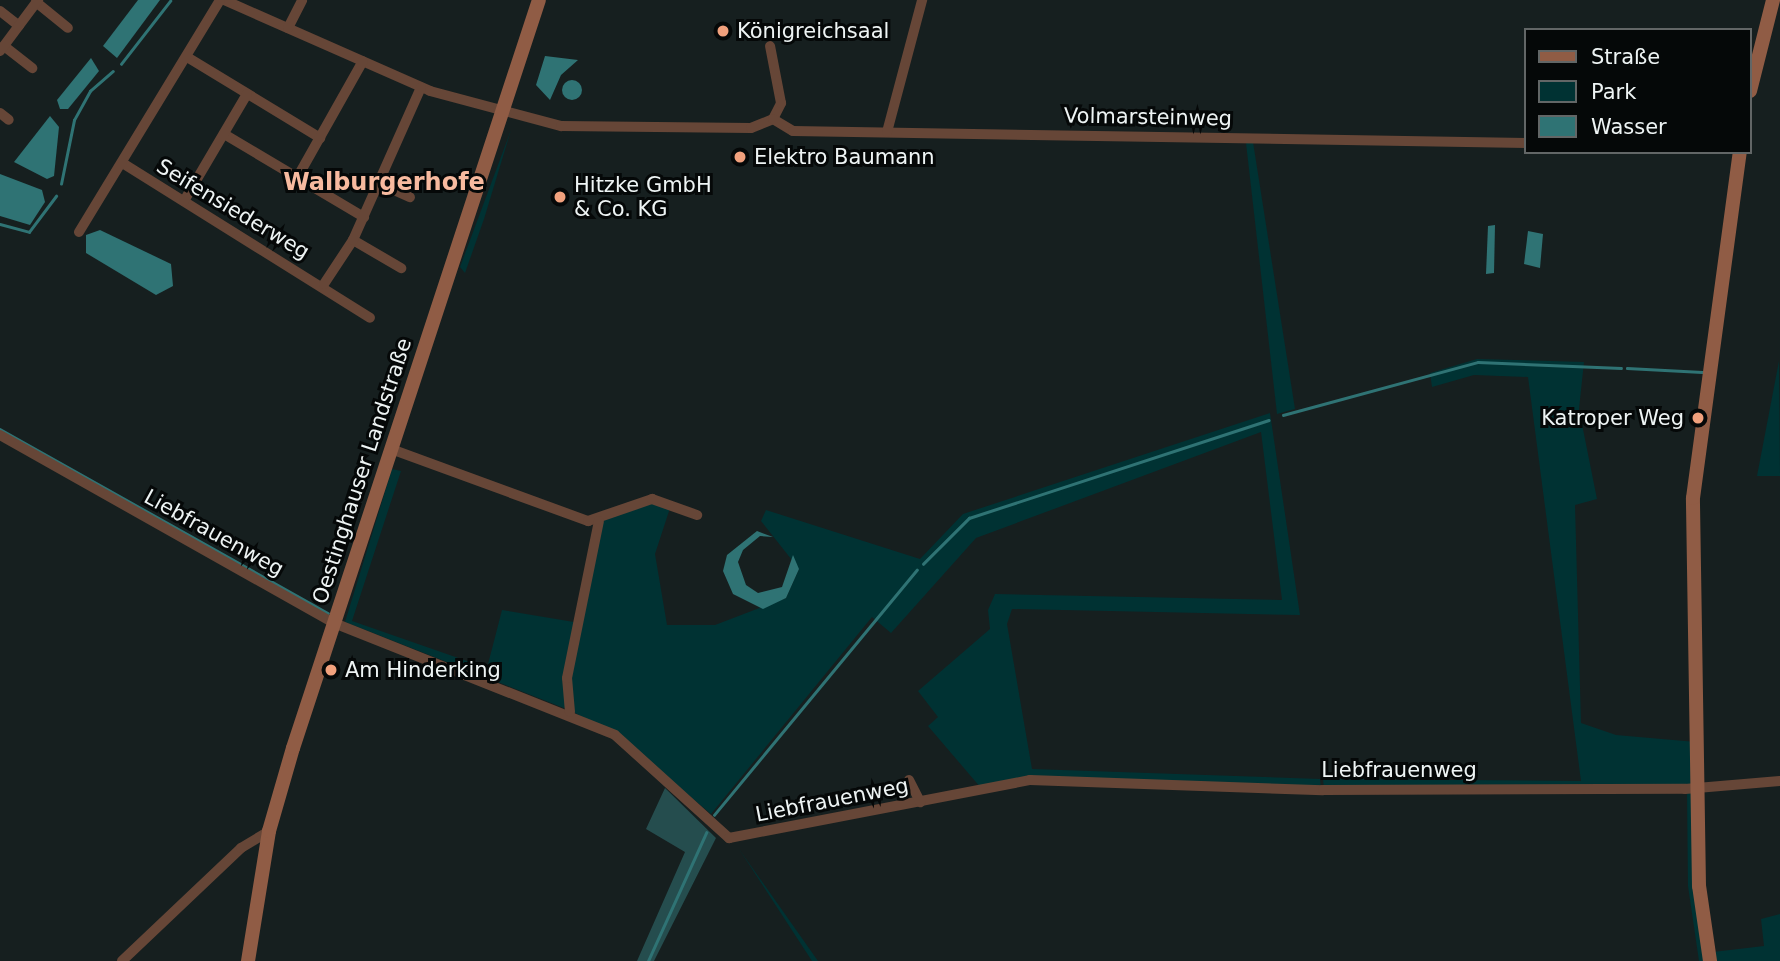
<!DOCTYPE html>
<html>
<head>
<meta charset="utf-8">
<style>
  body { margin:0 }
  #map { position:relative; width:1780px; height:961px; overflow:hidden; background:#161f1f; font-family:"DejaVu Sans",sans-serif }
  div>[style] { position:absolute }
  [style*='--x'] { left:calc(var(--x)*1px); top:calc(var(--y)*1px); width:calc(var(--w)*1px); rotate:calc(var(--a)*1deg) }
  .green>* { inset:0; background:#003233 }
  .forest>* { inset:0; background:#254d4e }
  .water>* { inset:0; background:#2f7374 }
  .round { border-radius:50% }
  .stream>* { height:2.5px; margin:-1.25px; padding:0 1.25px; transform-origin:1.25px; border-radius:1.25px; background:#2f7374 }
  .street>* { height:10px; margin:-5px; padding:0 5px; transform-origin:5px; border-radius:5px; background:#664637 }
  .secondary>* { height:14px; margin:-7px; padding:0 7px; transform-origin:7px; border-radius:7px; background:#905c45 }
  .dots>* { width:19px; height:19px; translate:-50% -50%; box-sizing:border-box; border:4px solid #050808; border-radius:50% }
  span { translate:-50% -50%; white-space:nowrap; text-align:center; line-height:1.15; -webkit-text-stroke:6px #050808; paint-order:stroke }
  .poi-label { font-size:21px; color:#eef4f4 }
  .left { translate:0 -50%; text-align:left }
  .right { translate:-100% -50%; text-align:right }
  .street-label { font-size:21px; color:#eef4f4 }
  .quarter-label { font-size:24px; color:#f7ba9f; font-weight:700 }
  .legend { position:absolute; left:1524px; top:28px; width:228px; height:126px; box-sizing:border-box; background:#050808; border:2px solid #626666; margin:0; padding:9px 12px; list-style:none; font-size:21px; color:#eef4f4 }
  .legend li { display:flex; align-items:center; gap:14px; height:35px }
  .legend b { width:35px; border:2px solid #626666 }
</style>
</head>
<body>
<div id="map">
  <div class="green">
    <div style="clip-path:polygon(511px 130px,484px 219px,465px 273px,460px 267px)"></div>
    <div style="clip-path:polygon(1253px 142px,1295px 409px,1277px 414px,1246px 143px)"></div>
    <div style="clip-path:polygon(1477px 359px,1584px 362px,1579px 409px,1597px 499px,1575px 505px,1581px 723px,1616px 735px,1696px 742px,1696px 787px,1324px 789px,1323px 779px,1581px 781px,1528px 377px,1474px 375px,1432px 387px,1430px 373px)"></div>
    <div style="clip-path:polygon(1779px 361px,1780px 476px,1757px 476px)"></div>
    <div style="clip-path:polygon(1270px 413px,1300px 615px,1012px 609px,1007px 624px,1032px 769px,1320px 779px,1321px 789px,1029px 778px,981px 788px,928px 726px,938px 717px,918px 691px,990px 629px,988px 610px,995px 594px,1282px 600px,1261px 432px,976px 538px,891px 633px,872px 617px,711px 814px,615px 733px,571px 711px,568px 677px,600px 522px,640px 502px,671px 505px,655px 554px,667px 625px,715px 625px,786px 598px,799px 569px,761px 521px,766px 510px,920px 559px,963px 514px)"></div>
    <div style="clip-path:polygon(392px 469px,401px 471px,352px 621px,487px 668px,502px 610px,580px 623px,566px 677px,569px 710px,345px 622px)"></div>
    <div style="clip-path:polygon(1696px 789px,1709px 961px,1699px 961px,1688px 886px,1687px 791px)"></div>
    <div style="clip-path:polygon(739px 849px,818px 961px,812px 961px)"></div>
    <div style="clip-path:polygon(1780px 914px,1780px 961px,1714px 961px,1713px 952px,1764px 946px,1761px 919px)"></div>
  </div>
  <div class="forest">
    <div style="clip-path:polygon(665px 788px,716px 838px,654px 961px,637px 961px,685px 852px,646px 829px)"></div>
  </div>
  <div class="water">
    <div style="clip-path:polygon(138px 0,160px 0,117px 58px,103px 46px)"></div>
    <div style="clip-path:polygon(545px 56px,578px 60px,561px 75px,550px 100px,536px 85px)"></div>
    <div style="clip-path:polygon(91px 58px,99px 71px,68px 109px,60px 109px,57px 100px)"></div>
    <div class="round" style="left:562px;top:80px;width:20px;height:20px"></div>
    <div style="clip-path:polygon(50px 116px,59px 127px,54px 176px,47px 179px,14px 162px)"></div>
    <div style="clip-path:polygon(0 174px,42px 190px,45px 202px,30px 225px,0 216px)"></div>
    <div style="clip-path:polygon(1495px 225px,1494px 273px,1486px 274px,1488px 226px)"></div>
    <div style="clip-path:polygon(100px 230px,171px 264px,173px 286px,156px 295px,86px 253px,86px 235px)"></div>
    <div style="clip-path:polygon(1528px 231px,1543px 234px,1540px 268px,1524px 264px)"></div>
    <div style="clip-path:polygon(757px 531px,773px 537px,760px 536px,743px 550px,738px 562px,746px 585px,758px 593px,782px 587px,793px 555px,799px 569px,786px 598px,763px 609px,733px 594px,723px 571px,727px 555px)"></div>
  </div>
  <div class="stream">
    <div style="--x:121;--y:64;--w:80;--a:-52.1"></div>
    <div style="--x:61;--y:184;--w:65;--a:-78.5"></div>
    <div style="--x:74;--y:120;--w:33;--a:-61"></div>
    <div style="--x:90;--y:91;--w:30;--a:-41"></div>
    <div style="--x:0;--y:224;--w:30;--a:15"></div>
    <div style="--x:29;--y:232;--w:45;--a:-53.1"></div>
    <div style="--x:1627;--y:368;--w:75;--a:3.1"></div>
    <div style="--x:1283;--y:415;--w:202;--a:-15.2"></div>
    <div style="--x:1478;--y:362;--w:143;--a:2.4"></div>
    <div style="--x:0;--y:429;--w:376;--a:29.3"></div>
    <div style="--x:923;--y:564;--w:65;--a:-45"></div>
    <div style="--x:969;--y:518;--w:315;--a:-18.1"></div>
    <div style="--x:714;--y:815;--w:318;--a:-50.4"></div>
    <div style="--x:648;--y:961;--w:141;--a:-65.6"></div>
  </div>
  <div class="street">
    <div style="--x:224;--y:0;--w:225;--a:23.8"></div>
    <div style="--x:430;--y:91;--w:136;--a:15"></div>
    <div style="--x:561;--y:126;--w:190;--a:0.6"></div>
    <div style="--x:751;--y:128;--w:24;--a:-22"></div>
    <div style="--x:773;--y:119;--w:18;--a:-63"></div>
    <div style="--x:781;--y:103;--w:58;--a:-100.9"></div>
    <div style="--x:36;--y:2;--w:41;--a:39.1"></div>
    <div style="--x:0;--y:11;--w:24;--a:38"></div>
    <div style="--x:288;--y:28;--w:31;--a:-63"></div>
    <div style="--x:4;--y:46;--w:36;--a:38"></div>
    <div style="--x:0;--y:51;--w:64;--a:-53.3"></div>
    <div style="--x:187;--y:57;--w:156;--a:31.3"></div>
    <div style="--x:0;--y:113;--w:11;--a:38"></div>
    <div style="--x:773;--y:119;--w:23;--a:31"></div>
    <div style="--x:793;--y:131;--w:733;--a:0.94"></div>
    <div style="--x:887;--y:132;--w:137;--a:-75.1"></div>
    <div style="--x:224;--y:134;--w:163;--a:30.7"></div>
    <div style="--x:124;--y:164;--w:290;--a:32"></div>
    <div style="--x:297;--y:178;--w:134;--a:-60.6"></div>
    <div style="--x:378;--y:183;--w:35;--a:24"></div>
    <div style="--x:184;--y:201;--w:124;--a:-59.5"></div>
    <div style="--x:79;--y:232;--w:271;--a:-58.7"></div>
    <div style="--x:353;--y:240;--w:56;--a:30.3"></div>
    <div style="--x:324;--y:284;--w:53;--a:-56.6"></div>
    <div style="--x:353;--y:240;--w:167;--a:-66"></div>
    <div style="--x:0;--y:435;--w:383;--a:29.4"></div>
    <div style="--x:334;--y:623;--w:302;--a:21.7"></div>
    <div style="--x:615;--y:735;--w:154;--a:42.1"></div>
    <div style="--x:729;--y:838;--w:307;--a:-10.9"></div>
    <div style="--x:1030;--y:780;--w:293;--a:2"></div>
    <div style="--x:1323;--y:790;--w:362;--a:-0.2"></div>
    <div style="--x:1685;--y:789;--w:95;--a:-4.8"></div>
    <div style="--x:391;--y:449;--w:210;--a:20.1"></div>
    <div style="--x:588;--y:521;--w:68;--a:-19"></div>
    <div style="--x:652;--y:499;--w:48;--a:19.6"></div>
    <div style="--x:570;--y:712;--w:34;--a:-95"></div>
    <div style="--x:567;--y:678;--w:160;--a:-78.5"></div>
    <div style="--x:909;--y:780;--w:25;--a:63"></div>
    <div style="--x:122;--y:961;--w:164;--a:-43.5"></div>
    <div style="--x:241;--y:848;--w:33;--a:-31"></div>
  </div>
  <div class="secondary">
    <div style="--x:1750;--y:91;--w:94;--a:-75.8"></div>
    <div style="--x:248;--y:961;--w:132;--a:-80.8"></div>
    <div style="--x:269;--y:831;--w:86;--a:-73.9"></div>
    <div style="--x:293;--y:748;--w:787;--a:-71.8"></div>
    <div style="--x:1710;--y:961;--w:76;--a:-98.3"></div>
    <div style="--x:1699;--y:886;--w:388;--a:-90.9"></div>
    <div style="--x:1693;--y:498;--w:349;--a:-82.3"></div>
  </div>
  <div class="dots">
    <div style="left:723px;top:31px;background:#f1a17d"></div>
    <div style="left:740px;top:157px;background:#f1a17d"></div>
    <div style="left:560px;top:197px;background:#f1a17d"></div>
    <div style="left:1698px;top:418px;background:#f1a17d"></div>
    <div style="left:331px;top:670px;background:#f1a17d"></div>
  </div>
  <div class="poi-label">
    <span class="left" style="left:737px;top:31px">Königreichsaal</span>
    <span class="left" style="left:754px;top:157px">Elektro Baumann</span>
    <span class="left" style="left:574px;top:197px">Hitzke GmbH<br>&amp; Co. KG</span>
    <span class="right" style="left:1684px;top:418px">Katroper Weg</span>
    <span class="left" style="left:345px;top:670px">Am Hinderking</span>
  </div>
  <div class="street-label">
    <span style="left:1148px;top:117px;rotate:1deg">Volmarsteinweg</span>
    <span style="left:233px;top:209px;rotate:31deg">Seifensiederweg</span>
    <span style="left:362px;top:471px;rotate:-72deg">Oestinghauser Landstraße</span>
    <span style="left:214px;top:533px;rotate:29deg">Liebfrauenweg</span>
    <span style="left:1399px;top:770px">Liebfrauenweg</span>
    <span style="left:832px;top:800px;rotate:-11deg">Liebfrauenweg</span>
  </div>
  <div class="quarter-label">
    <span style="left:384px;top:183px">Walburgerhofe</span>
  </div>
  <ul class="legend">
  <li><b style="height:9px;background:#905c45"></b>Straße</li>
  <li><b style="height:19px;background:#003233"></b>Park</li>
  <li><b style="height:19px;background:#2f7374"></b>Wasser</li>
  </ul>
</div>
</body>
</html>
